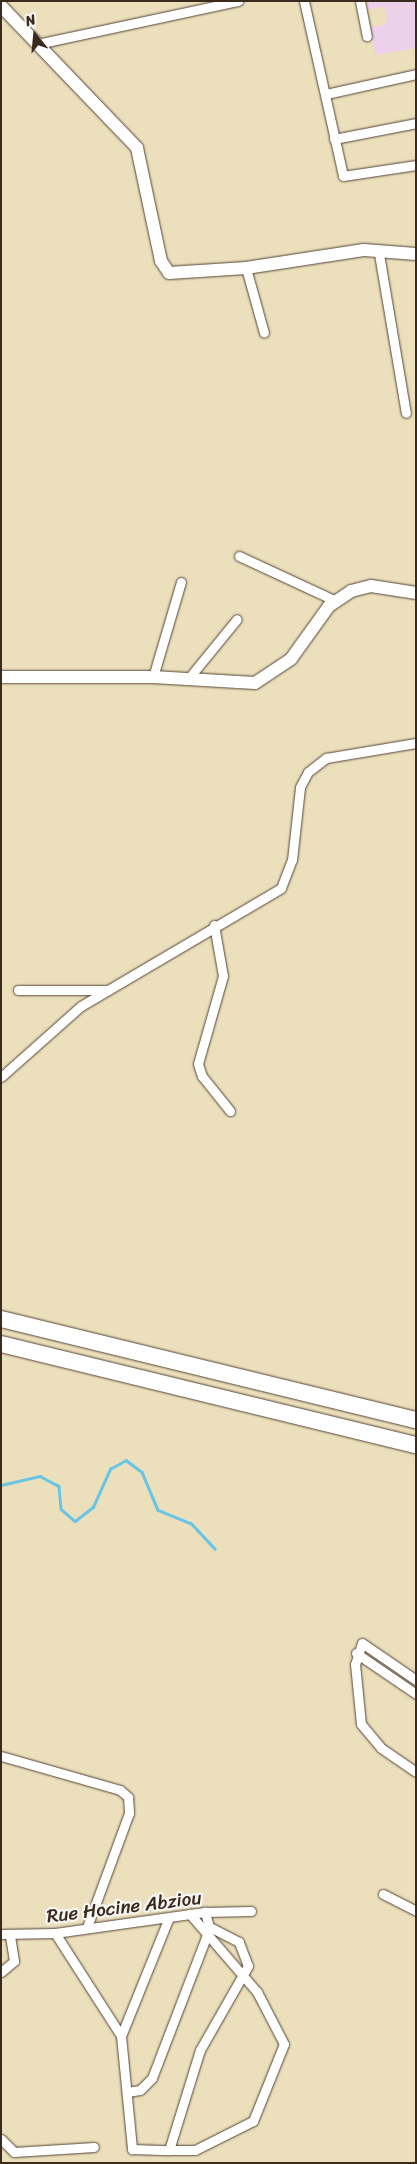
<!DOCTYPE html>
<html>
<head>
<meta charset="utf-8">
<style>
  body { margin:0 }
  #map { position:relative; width:417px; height:2164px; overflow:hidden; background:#ebdfbc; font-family:Sriracha,sans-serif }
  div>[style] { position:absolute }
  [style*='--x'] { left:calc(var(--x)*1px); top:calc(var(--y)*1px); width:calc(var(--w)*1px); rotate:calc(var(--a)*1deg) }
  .built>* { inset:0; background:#edd0e9 }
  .stream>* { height:2.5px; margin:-1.25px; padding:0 1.25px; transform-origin:1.25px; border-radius:1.25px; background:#68c5e6 }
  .roads { filter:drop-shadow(0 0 1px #554536) drop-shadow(0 0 1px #554536) }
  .street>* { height:9px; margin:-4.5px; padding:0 4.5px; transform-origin:4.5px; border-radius:4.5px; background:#fff }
  .secondary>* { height:12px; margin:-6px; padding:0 6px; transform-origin:6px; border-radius:6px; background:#fff }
  .highway>* { height:16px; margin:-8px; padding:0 8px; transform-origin:8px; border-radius:8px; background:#fff }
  span { translate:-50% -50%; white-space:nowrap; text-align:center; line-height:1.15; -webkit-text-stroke:4.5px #f6f6f2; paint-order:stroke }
  .street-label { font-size:19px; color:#3b2a1e }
  .frame { position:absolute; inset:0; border:2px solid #3b2a1e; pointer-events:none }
  .north { position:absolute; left:10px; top:10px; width:50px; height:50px; -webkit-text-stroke:4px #f6f6f2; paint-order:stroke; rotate:343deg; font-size:14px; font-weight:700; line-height:20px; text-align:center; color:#3b2a1e }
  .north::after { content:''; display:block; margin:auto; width:18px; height:22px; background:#3b2a1e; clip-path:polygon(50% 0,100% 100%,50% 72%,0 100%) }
</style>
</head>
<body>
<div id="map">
  <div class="built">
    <div style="clip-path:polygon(367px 1px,416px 1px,416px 48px,375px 55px,371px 27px,384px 25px,388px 16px,383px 7px,368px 9px)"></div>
  </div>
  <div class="stream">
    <div style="--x:1;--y:1485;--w:40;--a:-13"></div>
    <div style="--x:40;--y:1476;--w:21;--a:28"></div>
    <div style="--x:59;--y:1486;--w:23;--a:85"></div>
    <div style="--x:61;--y:1509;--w:18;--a:41"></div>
    <div style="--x:75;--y:1521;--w:23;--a:-38"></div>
    <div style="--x:93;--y:1507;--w:42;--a:-65.9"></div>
    <div style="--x:110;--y:1469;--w:18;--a:-29"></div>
    <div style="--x:126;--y:1460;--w:20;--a:37"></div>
    <div style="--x:142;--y:1472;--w:41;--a:67.2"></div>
    <div style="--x:158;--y:1510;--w:35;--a:22"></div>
    <div style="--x:191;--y:1523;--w:35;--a:47"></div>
  </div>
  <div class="roads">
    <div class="street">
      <div style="--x:304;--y:1;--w:179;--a:77.4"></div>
      <div style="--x:343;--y:176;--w:74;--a:-8.6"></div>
      <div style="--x:360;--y:1;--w:36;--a:79"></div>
      <div style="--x:37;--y:44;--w:206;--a:-12.1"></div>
      <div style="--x:326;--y:94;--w:92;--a:-12.5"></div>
      <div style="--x:334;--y:139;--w:84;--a:-11"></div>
      <div style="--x:379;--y:254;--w:161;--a:80.4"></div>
      <div style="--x:246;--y:268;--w:67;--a:74.5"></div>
      <div style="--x:239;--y:556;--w:107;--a:24.9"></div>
      <div style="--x:153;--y:677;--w:99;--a:-73.6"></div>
      <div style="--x:188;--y:679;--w:77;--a:-50.8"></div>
      <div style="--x:214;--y:925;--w:52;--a:80"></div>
      <div style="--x:223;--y:976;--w:91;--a:105.9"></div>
      <div style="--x:198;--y:1064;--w:13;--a:72"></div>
      <div style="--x:202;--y:1076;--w:45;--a:51.3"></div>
      <div style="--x:18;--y:990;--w:90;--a:0"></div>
      <div style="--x:1;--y:1077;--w:107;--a:-41.6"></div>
      <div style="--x:81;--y:1006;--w:232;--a:-30.5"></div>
      <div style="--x:281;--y:888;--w:30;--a:-69"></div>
      <div style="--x:292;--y:860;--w:73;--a:-83.7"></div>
      <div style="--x:300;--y:787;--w:17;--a:-62"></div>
      <div style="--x:308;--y:772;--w:23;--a:-38"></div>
      <div style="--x:326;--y:758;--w:91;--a:-9.5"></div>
      <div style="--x:356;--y:1653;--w:73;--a:34.3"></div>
      <div style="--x:416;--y:1680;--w:65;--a:-145.6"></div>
      <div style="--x:362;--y:1643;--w:22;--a:108"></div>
      <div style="--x:355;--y:1664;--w:60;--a:84.3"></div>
      <div style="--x:361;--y:1724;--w:31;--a:50"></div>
      <div style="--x:381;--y:1748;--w:42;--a:34.4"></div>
      <div style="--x:1;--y:1756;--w:124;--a:15.9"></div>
      <div style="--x:120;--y:1790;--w:11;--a:41"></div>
      <div style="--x:128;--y:1797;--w:16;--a:86"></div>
      <div style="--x:129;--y:1813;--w:121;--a:110.2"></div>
      <div style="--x:383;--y:1894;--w:37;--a:27"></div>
      <div style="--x:55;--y:1933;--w:122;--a:57.3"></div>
      <div style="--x:121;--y:2036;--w:114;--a:84.4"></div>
      <div style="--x:132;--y:2149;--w:37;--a:2"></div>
      <div style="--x:169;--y:2150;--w:105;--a:-72.8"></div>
      <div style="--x:200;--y:2050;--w:97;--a:-60.3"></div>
      <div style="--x:248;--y:1966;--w:26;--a:-111"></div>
      <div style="--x:239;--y:1942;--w:34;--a:-153"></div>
      <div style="--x:209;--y:1927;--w:16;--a:-105"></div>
      <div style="--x:1;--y:1934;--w:54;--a:-1.1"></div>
      <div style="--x:55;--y:1933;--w:151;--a:-8"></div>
      <div style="--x:205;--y:1912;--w:46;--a:-1.2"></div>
      <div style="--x:1;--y:1972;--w:17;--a:-40"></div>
      <div style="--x:14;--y:1961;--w:26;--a:-99"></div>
      <div style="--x:121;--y:2036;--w:128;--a:-68"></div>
      <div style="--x:127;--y:2092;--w:13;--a:-9"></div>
      <div style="--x:140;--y:2090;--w:17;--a:-45"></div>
      <div style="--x:152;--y:2078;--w:153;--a:-69"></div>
      <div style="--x:1;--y:2139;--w:18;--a:45"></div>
      <div style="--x:14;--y:2152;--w:80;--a:-3.6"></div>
      <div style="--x:169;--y:2150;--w:26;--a:0"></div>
      <div style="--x:195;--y:2150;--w:65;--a:-26.6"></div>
      <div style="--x:253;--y:2121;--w:83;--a:-68.1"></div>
      <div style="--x:284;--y:2044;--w:59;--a:-117.4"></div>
      <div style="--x:257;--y:1992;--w:103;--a:-130.7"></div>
    </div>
    <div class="secondary">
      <div style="--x:1;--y:6;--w:197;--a:46.2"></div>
      <div style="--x:137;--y:148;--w:116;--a:78"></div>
      <div style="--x:161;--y:261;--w:14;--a:56"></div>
      <div style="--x:169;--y:273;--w:77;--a:-3.7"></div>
      <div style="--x:246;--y:268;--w:119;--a:-8.7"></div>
      <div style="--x:364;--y:250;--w:52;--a:4.4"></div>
      <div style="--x:1;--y:677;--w:152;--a:0"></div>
      <div style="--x:153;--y:677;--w:102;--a:3.4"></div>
      <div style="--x:255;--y:683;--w:43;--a:-33.7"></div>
      <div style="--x:291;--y:659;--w:65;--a:-54.4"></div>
      <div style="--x:329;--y:606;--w:27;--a:-34"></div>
      <div style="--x:351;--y:591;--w:21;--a:-14"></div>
      <div style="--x:371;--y:586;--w:46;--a:8.8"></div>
    </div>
    <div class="highway">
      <div style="--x:1;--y:1319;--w:427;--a:13.7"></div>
      <div style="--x:1;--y:1344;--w:427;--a:13.7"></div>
    </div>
  </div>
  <div class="street-label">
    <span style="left:124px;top:1907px;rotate:-7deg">Rue Hocine Abziou</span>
  </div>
  <div class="frame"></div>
  <div class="north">N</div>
</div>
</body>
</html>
